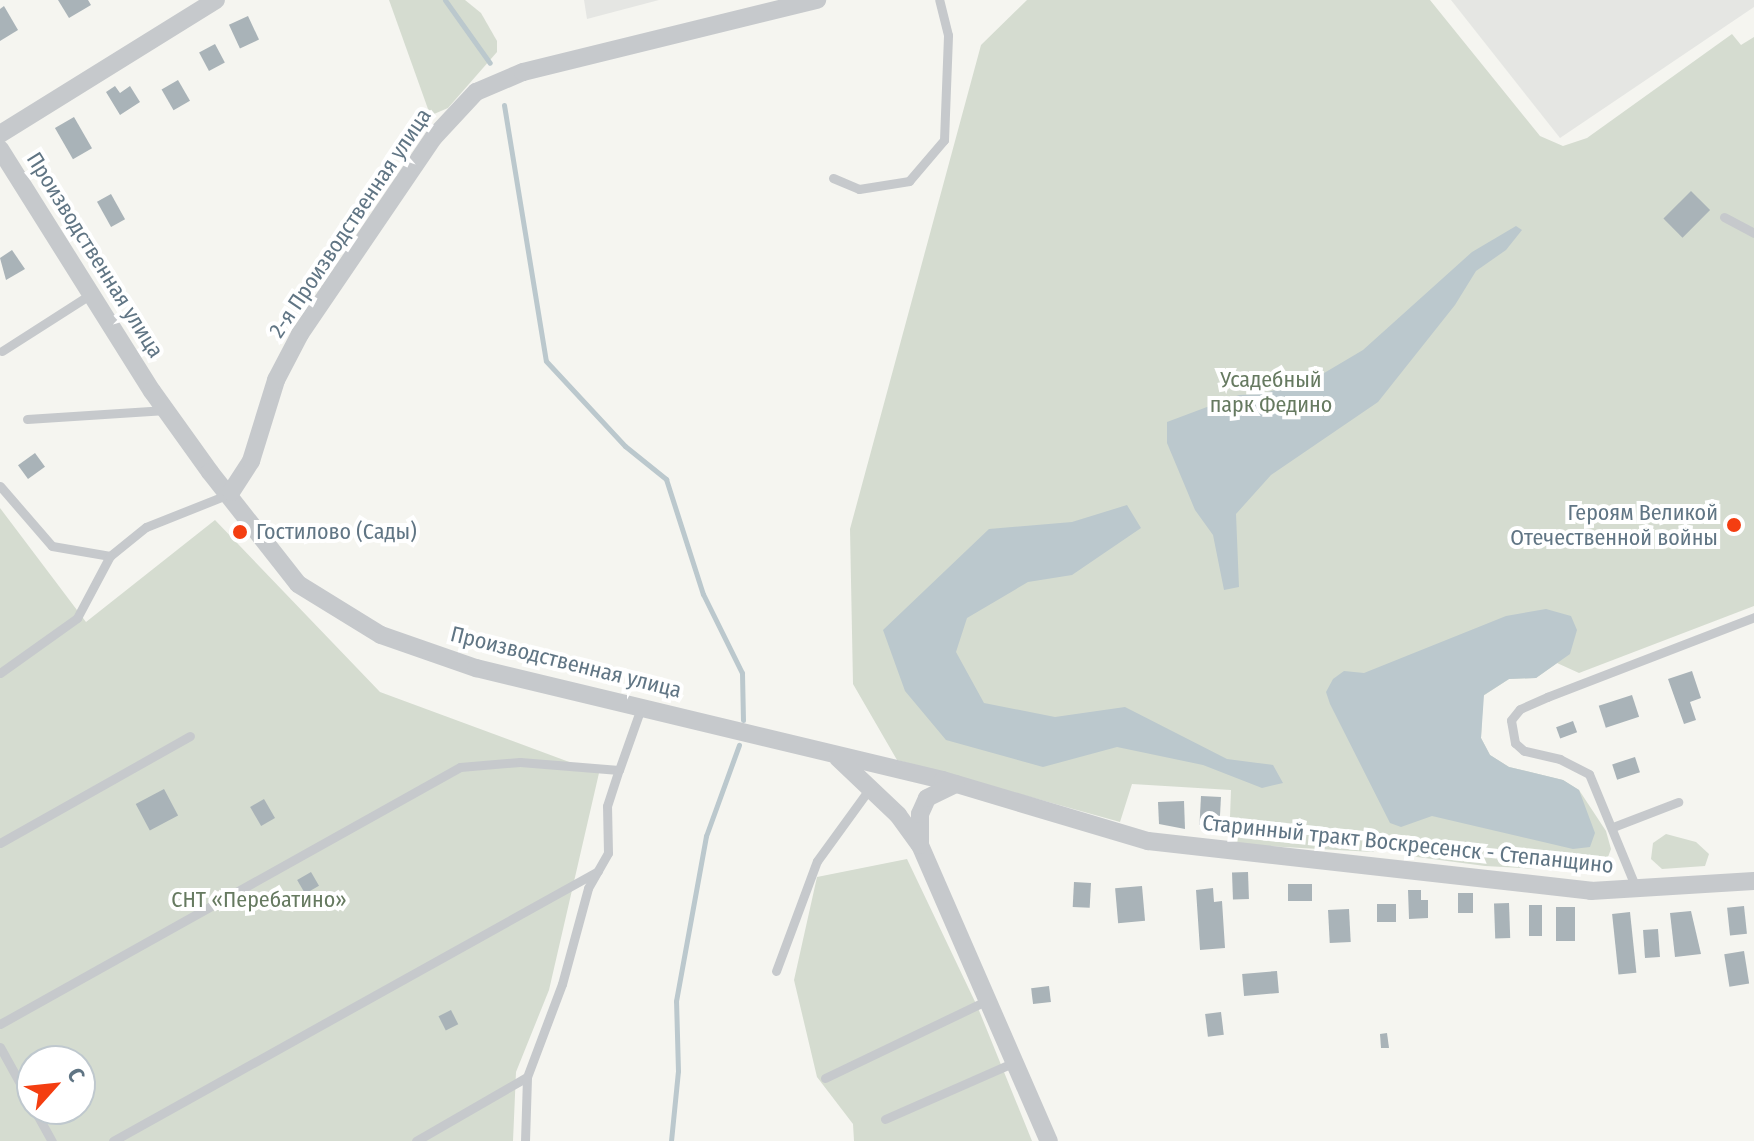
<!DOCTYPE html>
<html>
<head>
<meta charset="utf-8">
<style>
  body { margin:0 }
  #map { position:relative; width:1754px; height:1141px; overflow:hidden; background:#f5f5f0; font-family:"Fira Sans Condensed",sans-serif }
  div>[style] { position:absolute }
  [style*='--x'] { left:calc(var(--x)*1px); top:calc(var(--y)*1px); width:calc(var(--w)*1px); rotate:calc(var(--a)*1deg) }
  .built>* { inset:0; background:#e5e6e3 }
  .green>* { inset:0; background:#d5dcd0 }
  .water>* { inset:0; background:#bbc8cd }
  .stream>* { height:5px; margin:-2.5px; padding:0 2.5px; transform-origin:2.5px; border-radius:2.5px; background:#bbc8cd }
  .building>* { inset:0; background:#a9b3b8; transform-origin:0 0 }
  .service>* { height:9px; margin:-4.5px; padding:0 4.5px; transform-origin:4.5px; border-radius:4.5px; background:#c6c9cc }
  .minor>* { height:18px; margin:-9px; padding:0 9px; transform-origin:9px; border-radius:9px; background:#c6c9cc }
  .dots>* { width:22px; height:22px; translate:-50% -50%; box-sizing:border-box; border:4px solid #fff; border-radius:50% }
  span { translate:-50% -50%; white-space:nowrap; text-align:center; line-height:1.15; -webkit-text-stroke:8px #fff; paint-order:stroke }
  .street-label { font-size:22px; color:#607584 }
  .park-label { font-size:22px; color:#667a60 }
  .poi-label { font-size:22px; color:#607584 }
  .right { translate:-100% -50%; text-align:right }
  .left { translate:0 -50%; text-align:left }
  .north { position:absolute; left:16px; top:1045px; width:80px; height:80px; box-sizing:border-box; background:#fff; border:2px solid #bfc8ce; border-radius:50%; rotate:63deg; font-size:22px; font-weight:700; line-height:32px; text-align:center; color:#607584 }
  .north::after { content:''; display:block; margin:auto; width:28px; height:36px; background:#f43e11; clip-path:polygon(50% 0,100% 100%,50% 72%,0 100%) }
</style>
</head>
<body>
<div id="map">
  <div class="built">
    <div style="clip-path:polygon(584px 0,659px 0,587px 19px)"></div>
    <div style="clip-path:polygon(1451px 0,1754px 0,1754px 7px,1560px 138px)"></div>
  </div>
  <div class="green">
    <div style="clip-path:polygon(389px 0,465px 0,481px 13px,497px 41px,497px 52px,448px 108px,434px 114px,428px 109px)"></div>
    <div style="clip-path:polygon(1027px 0,1430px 0,1540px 136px,1563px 146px,1587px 138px,1732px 34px,1741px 45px,1754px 37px,1754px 606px,1579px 673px,1557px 663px,1536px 678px,1509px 679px,1483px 696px,1481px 738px,1490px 755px,1509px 767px,1563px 780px,1579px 790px,1606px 831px,1611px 849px,1605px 865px,1591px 872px,1485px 866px,1417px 857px,1387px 841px,1373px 852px,1229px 844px,1231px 790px,1132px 784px,1120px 822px,897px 760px,853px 684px,850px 529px,981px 45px)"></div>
    <div style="clip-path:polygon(evenodd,0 508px,86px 622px,215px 520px,380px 692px,599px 773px,549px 990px,516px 1072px,513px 1141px,0 1141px,0 508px,32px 1061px,80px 1061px,80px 1109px,32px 1109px,32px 1061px)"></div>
    <div style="clip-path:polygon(1666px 834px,1696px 842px,1709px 854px,1705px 866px,1662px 869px,1651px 859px,1653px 843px)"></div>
    <div style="clip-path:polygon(907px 859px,978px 1008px,1032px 1141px,854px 1141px,853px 1124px,817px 1077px,794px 980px,817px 877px)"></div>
  </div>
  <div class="water">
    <div style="clip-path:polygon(1516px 226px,1522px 230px,1506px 250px,1476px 271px,1455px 305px,1378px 402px,1271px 475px,1236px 514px,1239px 587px,1224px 590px,1213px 535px,1195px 510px,1167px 443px,1167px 422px,1239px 395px,1261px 394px,1314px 379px,1363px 350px,1472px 252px)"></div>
    <div style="clip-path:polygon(1127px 505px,1141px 528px,1072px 575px,1028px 582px,967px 618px,956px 652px,984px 703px,1055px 717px,1125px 707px,1227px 759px,1273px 765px,1283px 783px,1262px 788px,1203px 765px,1117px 747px,1043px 767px,946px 740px,905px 691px,883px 630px,989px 529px,1072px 522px)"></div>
    <div style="clip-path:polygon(1546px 609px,1571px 616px,1577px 630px,1570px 654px,1536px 678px,1509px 679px,1484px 695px,1481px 738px,1490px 755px,1509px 767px,1563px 780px,1579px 790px,1595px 833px,1590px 847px,1573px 849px,1432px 816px,1401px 827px,1390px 823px,1330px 704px,1326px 692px,1333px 679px,1344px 671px,1364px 673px,1506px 616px)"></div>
  </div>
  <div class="stream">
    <div style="--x:445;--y:0;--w:77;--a:54.5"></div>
    <div style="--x:504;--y:105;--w:259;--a:80.7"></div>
    <div style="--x:546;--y:361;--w:116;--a:47.1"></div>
    <div style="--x:625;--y:446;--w:53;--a:38.8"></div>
    <div style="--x:666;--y:479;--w:121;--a:72.2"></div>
    <div style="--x:703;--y:594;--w:88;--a:63.7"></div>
    <div style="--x:742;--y:673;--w:47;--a:88.8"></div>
    <div style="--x:671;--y:1141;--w:70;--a:-84.3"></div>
    <div style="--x:678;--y:1071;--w:70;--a:-91.6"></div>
    <div style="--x:676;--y:1001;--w:168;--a:-79.7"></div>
    <div style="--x:706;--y:836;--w:97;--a:-70.1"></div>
  </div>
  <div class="building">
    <div style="clip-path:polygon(58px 0,88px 0,91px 5px,69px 18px)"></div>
    <div style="clip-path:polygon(4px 6px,18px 30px,0 41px,0 9px)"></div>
    <div style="left:248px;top:16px;width:26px;height:21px;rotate:65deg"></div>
    <div style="left:215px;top:44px;width:21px;height:18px;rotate:62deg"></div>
    <div style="left:178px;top:80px;width:24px;height:19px;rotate:60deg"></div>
    <div style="clip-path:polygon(115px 86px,120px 93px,130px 86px,140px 102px,120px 115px,106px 92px)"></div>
    <div style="left:74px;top:117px;width:36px;height:22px;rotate:60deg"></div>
    <div style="left:1691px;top:191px;width:27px;height:39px;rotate:45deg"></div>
    <div style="left:111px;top:194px;width:29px;height:16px;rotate:61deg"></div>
    <div style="clip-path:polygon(12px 250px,25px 269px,6px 280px,0 258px)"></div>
    <div style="left:35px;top:453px;width:17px;height:21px;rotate:54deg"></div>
    <div style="clip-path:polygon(1692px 671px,1701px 698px,1690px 702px,1696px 720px,1684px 724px,1668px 679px)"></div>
    <div style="left:1632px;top:695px;width:23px;height:35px;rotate:72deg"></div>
    <div style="left:1573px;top:721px;width:12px;height:18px;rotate:70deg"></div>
    <div style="left:1635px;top:757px;width:16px;height:24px;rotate:72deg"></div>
    <div style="left:164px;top:789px;width:30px;height:32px;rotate:62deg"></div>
    <div style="left:1201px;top:796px;width:20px;height:29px;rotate:3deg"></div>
    <div style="left:264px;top:799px;width:22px;height:16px;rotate:60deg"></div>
    <div style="clip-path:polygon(1184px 801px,1185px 829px,1159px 824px,1158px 802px)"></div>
    <div style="left:311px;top:872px;width:16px;height:16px;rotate:60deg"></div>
    <div style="left:1248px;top:872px;width:27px;height:16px;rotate:88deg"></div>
    <div style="left:1074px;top:882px;width:17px;height:25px;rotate:3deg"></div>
    <div style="left:1288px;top:884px;width:24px;height:17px"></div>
    <div style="left:1142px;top:886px;width:35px;height:27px;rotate:85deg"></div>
    <div style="clip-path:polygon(1213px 888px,1214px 902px,1222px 901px,1225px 948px,1200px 950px,1196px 890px)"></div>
    <div style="clip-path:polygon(1408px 890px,1421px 890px,1421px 900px,1428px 900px,1428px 918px,1409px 919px)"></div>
    <div style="left:1458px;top:893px;width:15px;height:20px"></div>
    <div style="left:1509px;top:903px;width:35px;height:15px;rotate:88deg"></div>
    <div style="left:1377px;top:904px;width:19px;height:18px"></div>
    <div style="left:1529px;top:905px;width:13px;height:31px"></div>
    <div style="left:1744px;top:906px;width:28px;height:17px;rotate:84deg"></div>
    <div style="left:1556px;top:907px;width:19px;height:34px"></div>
    <div style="left:1349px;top:909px;width:33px;height:21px;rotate:87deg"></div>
    <div style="clip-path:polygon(1691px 911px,1701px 954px,1675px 957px,1670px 913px)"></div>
    <div style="left:1630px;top:912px;width:61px;height:18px;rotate:84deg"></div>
    <div style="left:1658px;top:929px;width:28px;height:15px;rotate:86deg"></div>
    <div style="left:1744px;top:951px;width:33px;height:20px;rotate:81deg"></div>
    <div style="left:1277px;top:971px;width:22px;height:35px;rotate:85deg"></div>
    <div style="left:1049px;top:986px;width:16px;height:18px;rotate:83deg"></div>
    <div style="left:451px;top:1010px;width:16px;height:14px;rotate:63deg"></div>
    <div style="left:1221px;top:1012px;width:23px;height:16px;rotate:83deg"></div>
    <div style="clip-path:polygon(1387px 1033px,1389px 1048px,1381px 1048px,1380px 1034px)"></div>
  </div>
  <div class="service">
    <div style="--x:833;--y:178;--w:28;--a:23"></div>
    <div style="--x:859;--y:189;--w:51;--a:-9.1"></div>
    <div style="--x:909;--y:181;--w:54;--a:-49.5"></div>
    <div style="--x:944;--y:140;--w:105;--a:-87.8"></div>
    <div style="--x:948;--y:35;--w:36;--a:-104"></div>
    <div style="--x:1724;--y:217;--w:34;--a:28"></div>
    <div style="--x:2;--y:351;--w:106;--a:-32.6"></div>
    <div style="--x:27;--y:419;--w:139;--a:-3.7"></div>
    <div style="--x:0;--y:486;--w:79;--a:49.1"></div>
    <div style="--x:52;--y:546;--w:59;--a:9.8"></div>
    <div style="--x:0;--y:673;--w:95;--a:-35.5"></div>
    <div style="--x:77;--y:618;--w:70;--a:-62"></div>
    <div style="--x:110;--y:556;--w:46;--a:-38.9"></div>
    <div style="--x:146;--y:527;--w:89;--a:-21.7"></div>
    <div style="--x:1613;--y:827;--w:70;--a:-21"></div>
    <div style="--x:0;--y:843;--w:218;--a:-29.4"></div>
    <div style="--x:1636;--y:888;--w:123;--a:-112.4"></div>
    <div style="--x:1589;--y:774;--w:33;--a:-153"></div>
    <div style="--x:1560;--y:759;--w:37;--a:-167"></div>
    <div style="--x:1524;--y:751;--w:12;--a:-138"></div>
    <div style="--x:1515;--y:743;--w:23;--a:-100"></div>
    <div style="--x:1511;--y:720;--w:14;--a:-51"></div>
    <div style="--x:1520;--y:709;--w:30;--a:-24"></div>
    <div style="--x:1547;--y:697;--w:222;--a:-21.1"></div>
    <div style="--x:776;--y:971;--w:117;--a:-69.6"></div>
    <div style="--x:817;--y:861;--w:90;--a:-54"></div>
    <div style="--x:0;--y:1024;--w:527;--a:-29.19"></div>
    <div style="--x:460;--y:767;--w:60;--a:-4.8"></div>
    <div style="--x:520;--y:762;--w:99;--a:4.6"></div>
    <div style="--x:619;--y:770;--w:69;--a:-70.5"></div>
    <div style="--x:0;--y:1047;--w:66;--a:61.1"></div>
    <div style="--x:825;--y:1078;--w:181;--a:-25.6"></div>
    <div style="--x:34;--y:1109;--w:37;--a:61"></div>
    <div style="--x:885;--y:1119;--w:142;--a:-23.7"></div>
    <div style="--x:113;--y:1141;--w:555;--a:-29.1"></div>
    <div style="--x:416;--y:1141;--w:128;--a:-30"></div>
    <div style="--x:527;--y:1077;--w:99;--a:-69.4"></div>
    <div style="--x:562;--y:984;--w:99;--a:-74.8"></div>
    <div style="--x:588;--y:888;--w:40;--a:-60.3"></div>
    <div style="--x:608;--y:853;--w:47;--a:-91.2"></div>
    <div style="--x:607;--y:806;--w:38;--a:-72"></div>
    <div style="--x:525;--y:1141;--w:64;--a:-88.2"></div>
  </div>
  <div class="minor">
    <div style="--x:0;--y:134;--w:254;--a:-31.8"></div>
    <div style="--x:0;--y:149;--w:286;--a:57.9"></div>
    <div style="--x:152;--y:391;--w:100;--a:54.4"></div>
    <div style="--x:210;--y:472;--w:142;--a:51.8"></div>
    <div style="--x:298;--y:584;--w:97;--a:31.6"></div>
    <div style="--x:381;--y:635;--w:101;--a:19.2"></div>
    <div style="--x:476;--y:668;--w:480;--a:13.5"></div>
    <div style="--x:943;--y:780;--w:214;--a:16.6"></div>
    <div style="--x:1148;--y:841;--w:446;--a:6.4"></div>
    <div style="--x:1591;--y:891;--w:163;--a:-3.5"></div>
    <div style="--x:231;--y:492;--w:37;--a:-57"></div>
    <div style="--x:251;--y:461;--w:85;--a:-72.8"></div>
    <div style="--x:276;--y:380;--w:52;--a:-62.4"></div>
    <div style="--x:300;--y:334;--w:238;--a:-55.8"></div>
    <div style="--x:434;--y:137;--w:62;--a:-47"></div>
    <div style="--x:476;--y:92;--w:51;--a:-23.1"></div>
    <div style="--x:523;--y:72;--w:303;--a:-13.8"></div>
    <div style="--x:838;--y:758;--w:83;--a:43.5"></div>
    <div style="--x:898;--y:815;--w:37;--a:54"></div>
    <div style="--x:920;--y:845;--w:323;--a:66.5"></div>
    <div style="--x:920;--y:845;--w:31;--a:-90"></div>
    <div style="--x:920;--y:814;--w:17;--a:-66"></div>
    <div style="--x:927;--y:798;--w:32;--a:-26"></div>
  </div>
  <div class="dots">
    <div style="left:1734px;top:525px;background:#f43e11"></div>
    <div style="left:240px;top:532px;background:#f43e11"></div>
  </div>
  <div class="street-label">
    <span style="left:350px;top:223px;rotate:-56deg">2-я Производственная улица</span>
    <span style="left:95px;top:255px;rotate:58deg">Производственная улица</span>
    <span style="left:566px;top:662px;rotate:14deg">Производственная улица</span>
    <span style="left:1408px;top:844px;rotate:6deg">Старинный тракт Воскресенск - Степанщино</span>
  </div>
  <div class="park-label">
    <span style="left:1271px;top:392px">Усадебный<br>парк Федино</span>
    <span style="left:259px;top:900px">СНТ «Перебатино»</span>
  </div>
  <div class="poi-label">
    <span class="right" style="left:1718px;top:525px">Героям Великой<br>Отечественной войны</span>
    <span class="left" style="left:256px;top:532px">Гостилово (Сады)</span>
  </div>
  <div class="north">С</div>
</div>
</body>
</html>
